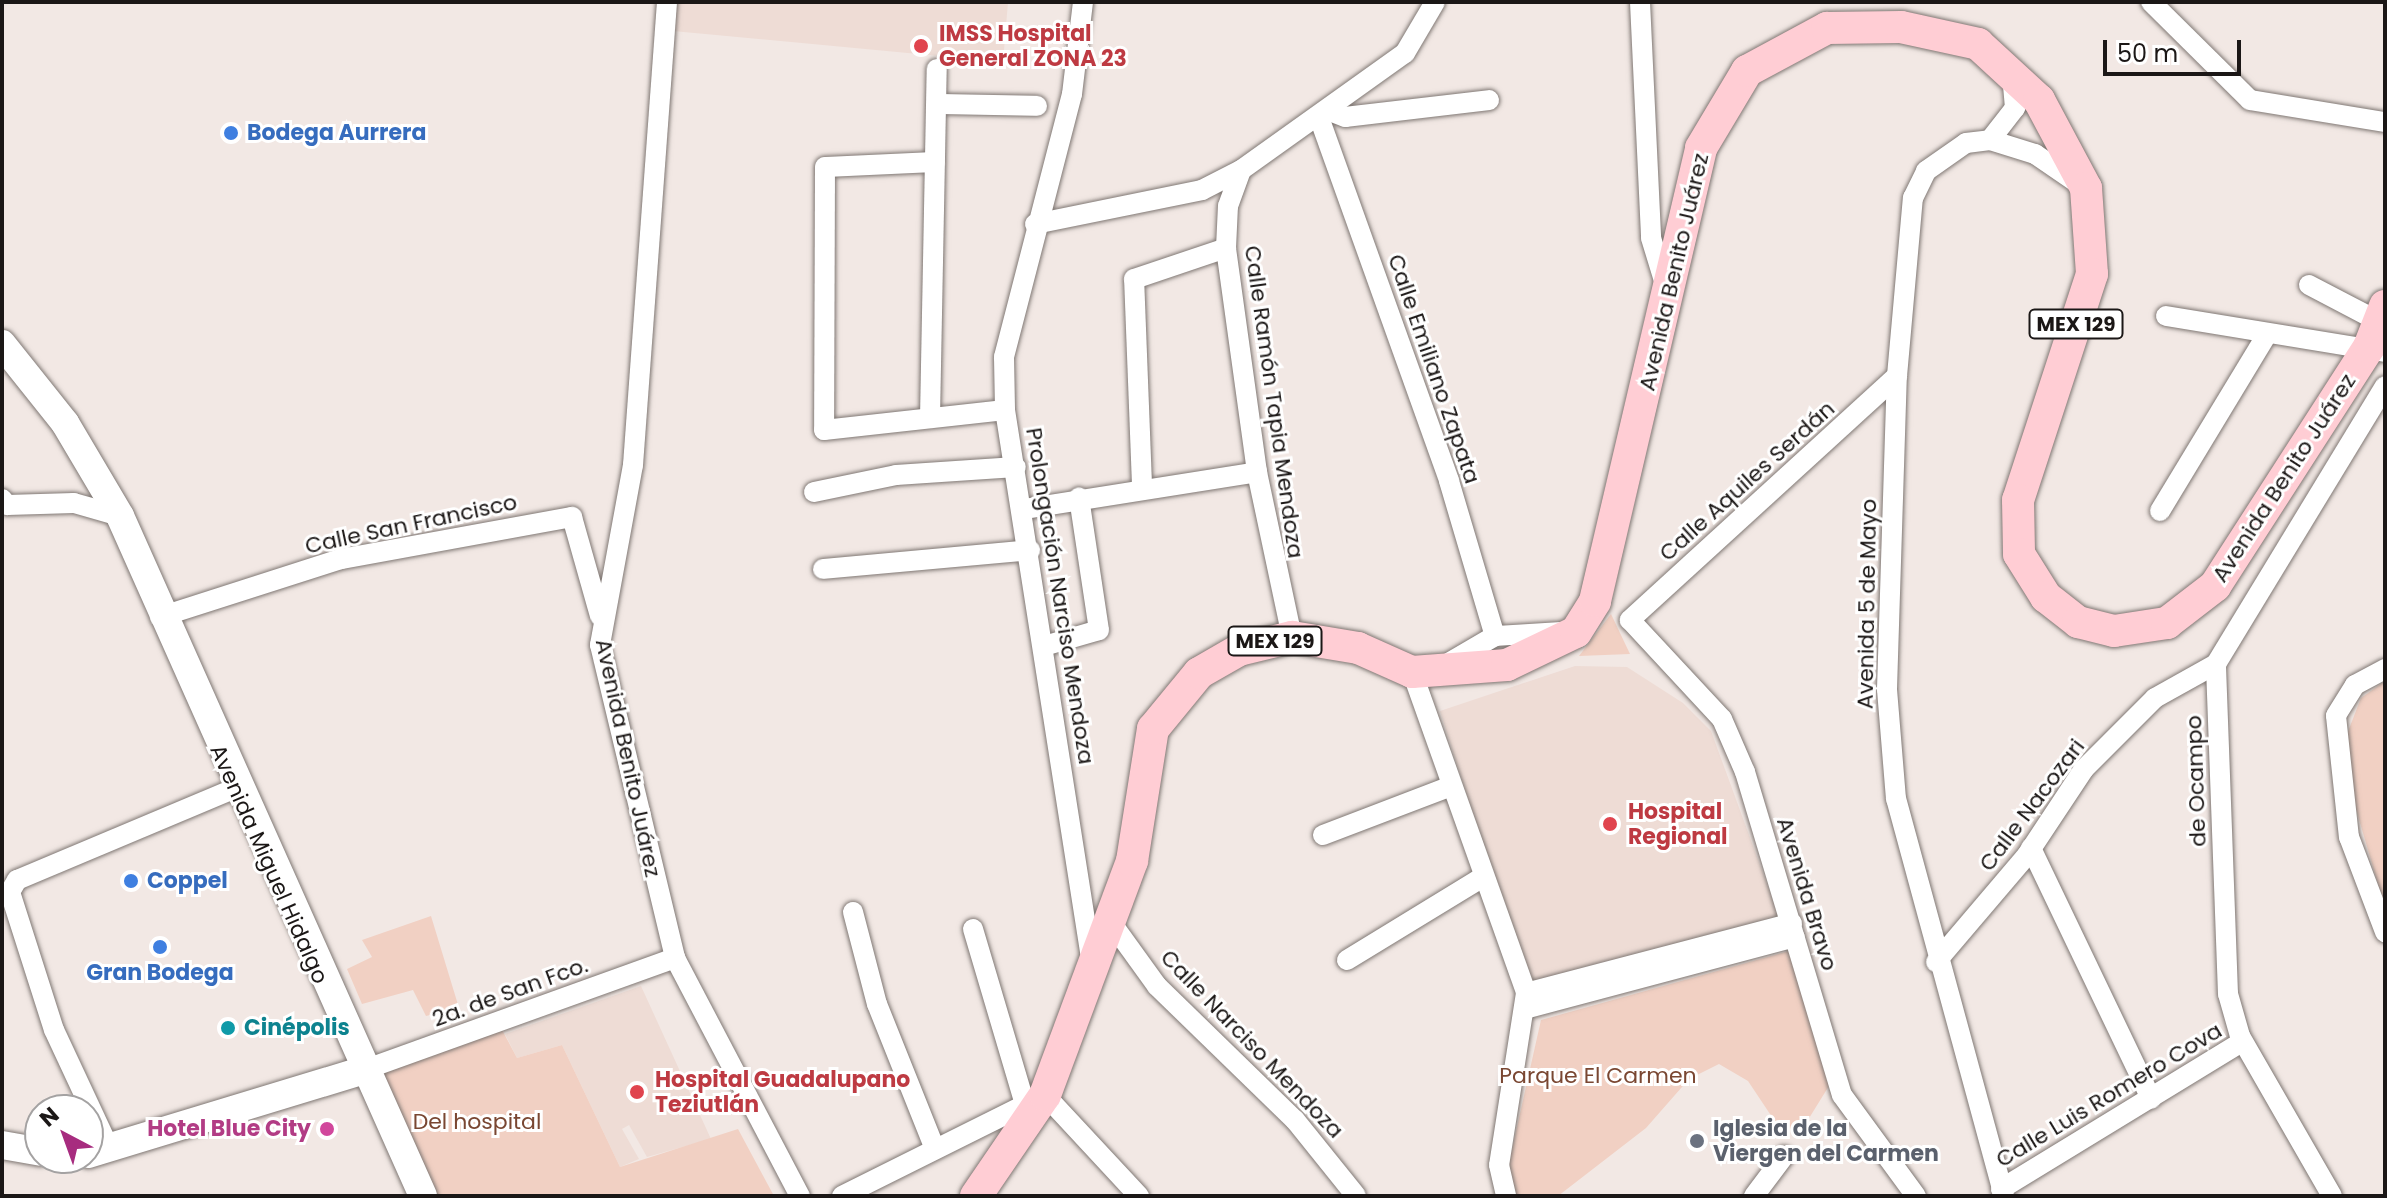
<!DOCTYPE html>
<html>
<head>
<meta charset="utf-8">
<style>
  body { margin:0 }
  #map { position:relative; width:2387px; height:1198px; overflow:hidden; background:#f2e8e4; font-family:Poppins,sans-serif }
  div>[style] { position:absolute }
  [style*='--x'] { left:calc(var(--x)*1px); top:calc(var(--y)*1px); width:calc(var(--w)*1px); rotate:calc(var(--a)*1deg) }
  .built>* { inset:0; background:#eedcd5 }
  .green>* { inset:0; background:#f1d0c3 }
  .roads { filter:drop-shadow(0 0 2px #7f7773) drop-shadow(0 0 2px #7f7773) }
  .street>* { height:20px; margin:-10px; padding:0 10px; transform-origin:10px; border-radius:10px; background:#fff }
  .secondary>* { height:28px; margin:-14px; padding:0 14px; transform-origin:14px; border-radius:14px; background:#fff }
  .primary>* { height:32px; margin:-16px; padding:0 16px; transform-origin:16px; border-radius:16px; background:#ffcdd4 }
  .dots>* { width:22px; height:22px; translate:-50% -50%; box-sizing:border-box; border:4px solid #fff; border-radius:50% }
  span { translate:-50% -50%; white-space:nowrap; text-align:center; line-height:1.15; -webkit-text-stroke:6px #fff; paint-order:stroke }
  .shield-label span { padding:2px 6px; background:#fff; border:2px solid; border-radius:6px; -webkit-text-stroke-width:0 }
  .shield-label { font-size:20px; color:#1b1716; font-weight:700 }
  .health-label { font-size:22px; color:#be3a42; font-weight:700 }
  .left { translate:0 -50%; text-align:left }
  .shop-label { font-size:22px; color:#366cbe; font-weight:700 }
  .street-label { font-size:22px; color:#1b1716 }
  .culture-label { font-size:22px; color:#0d838f; font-weight:700 }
  .park-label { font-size:22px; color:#7a4732 }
  .worship-label { font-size:22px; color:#5b616d; font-weight:700 }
  .hotel-label { font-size:22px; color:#b23c85; font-weight:700 }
  .right { translate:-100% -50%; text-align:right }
  .frame { position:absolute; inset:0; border:4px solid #1b1716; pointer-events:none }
  .north { position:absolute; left:24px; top:1094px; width:80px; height:80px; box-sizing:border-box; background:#fff; border:2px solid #a4a2a2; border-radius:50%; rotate:319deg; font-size:22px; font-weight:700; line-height:32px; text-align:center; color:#1b1716 }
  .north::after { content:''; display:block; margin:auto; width:28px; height:36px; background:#a72c7f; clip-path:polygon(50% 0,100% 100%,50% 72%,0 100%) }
  .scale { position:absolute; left:2103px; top:40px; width:138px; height:36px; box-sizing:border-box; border:4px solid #1b1716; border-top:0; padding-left:10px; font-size:24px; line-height:28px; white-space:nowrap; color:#1b1716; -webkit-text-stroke:6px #fff; paint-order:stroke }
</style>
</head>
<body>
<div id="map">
  <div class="built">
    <div style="clip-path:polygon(678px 2px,1008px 2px,1003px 62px,673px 31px)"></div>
    <div style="clip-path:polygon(1575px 666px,1627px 667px,1683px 703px,1711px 731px,1779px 917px,1527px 984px,1440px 711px)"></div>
    <div style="clip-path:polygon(641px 986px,711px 1139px,647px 1157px,629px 1125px,622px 1129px,639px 1159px,620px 1167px,562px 1045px,517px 1058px,505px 1034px)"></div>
  </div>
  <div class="green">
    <div style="clip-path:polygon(1611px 614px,1630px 654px,1579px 656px)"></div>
    <div style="clip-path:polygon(2385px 681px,2385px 908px,2351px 792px,2347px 734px,2361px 698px)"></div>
    <div style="clip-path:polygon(431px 916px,459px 1008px,426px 1016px,413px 990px,362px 1004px,347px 969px,372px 957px,362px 940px)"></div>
    <div style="clip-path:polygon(1796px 949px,1832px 1081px,1803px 1128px,1780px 1129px,1748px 1081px,1719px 1064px,1689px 1079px,1646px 1128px,1558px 1196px,1512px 1196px,1508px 1167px,1541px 1020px)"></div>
    <div style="clip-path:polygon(499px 1024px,517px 1058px,562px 1045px,620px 1167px,738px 1129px,774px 1196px,428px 1196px,367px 1069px)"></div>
  </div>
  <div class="roads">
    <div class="street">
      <div style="--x:667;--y:2;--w:464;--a:94.2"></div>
      <div style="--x:633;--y:465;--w:183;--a:100.4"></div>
      <div style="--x:600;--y:645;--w:322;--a:76.5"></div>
      <div style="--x:675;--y:958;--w:269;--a:62.3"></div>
      <div style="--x:1083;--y:2;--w:93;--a:96.8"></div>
      <div style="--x:1072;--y:94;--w:272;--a:104.5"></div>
      <div style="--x:1004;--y:357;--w:53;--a:88.9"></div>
      <div style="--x:1005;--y:410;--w:555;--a:81.08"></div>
      <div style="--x:1640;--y:2;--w:236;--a:87.3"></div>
      <div style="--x:1651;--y:238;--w:51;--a:73"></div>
      <div style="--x:2151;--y:2;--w:139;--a:44.7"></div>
      <div style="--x:2250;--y:100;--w:137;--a:9.3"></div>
      <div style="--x:937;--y:104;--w:100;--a:1.1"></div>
      <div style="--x:1332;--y:112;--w:14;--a:21"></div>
      <div style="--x:1345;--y:117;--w:145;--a:-6.7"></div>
      <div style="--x:1320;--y:120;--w:383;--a:70.3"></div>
      <div style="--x:1449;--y:481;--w:162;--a:73.5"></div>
      <div style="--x:1990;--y:140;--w:41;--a:-52"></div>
      <div style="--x:2015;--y:108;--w:32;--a:-95"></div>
      <div style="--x:935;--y:162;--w:110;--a:177.4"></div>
      <div style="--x:825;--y:167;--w:263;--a:90.2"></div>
      <div style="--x:824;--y:430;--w:182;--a:-6.3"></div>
      <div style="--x:1035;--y:224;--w:170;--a:-11.5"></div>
      <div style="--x:1202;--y:190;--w:44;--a:-27.1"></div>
      <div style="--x:2309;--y:285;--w:78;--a:27.6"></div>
      <div style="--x:2166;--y:316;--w:222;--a:9.3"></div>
      <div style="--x:1897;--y:376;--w:362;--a:137.6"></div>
      <div style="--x:1630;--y:620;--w:135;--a:47.1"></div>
      <div style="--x:1722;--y:719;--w:58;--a:66.5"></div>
      <div style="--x:1745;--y:772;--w:337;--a:73.3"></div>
      <div style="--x:1842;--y:1095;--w:125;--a:53.8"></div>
      <div style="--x:930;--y:418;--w:349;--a:-88.9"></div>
      <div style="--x:1142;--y:485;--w:206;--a:-92.2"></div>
      <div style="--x:1134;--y:279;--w:97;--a:-18.6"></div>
      <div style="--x:814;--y:492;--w:84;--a:-11.7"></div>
      <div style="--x:896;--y:475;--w:120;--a:-3.8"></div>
      <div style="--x:2;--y:499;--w:8;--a:50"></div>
      <div style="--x:7;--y:505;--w:67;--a:-1.7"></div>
      <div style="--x:74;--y:503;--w:48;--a:15.8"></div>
      <div style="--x:1024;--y:509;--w:236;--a:-9"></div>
      <div style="--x:2160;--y:511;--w:207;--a:-58.8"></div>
      <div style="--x:823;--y:569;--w:208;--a:-5.2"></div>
      <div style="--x:160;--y:617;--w:190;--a:-17.8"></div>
      <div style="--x:341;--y:559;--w:235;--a:-10.3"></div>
      <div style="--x:572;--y:517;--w:103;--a:74.2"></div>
      <div style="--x:1292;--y:637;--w:169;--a:-102"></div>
      <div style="--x:1257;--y:472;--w:226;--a:-97.9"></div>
      <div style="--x:1226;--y:248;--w:42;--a:-87.3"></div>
      <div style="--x:1228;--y:206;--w:38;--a:-70"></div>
      <div style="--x:1241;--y:170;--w:201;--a:-35.5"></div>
      <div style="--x:1405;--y:53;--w:59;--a:-59.5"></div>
      <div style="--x:1044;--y:646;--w:57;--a:-16.2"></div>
      <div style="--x:1099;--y:630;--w:134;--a:-98.6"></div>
      <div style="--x:1447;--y:664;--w:56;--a:-30.3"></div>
      <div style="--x:1495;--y:636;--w:65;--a:-3.5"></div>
      <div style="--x:2385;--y:669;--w:34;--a:152"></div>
      <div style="--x:2355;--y:685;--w:36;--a:122"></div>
      <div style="--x:2336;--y:716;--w:122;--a:83.9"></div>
      <div style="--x:2349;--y:837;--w:102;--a:69.2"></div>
      <div style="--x:1412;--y:672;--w:341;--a:70.4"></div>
      <div style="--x:1526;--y:993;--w:174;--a:98.9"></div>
      <div style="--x:1499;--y:1165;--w:32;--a:77"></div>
      <div style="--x:1323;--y:835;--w:137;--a:-20.9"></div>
      <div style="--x:2031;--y:848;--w:278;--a:64.4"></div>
      <div style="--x:853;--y:912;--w:95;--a:75.4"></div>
      <div style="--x:877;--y:1004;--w:151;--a:68.2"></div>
      <div style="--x:1113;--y:925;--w:75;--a:54.2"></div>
      <div style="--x:1157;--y:986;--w:192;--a:44.2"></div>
      <div style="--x:1295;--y:1120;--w:97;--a:51.2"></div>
      <div style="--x:973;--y:929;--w:194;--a:73.5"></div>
      <div style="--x:1347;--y:960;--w:159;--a:-31.4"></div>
      <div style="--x:1936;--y:962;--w:140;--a:-49.6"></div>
      <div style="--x:2027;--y:855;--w:103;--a:-56.5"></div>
      <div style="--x:2084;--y:769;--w:100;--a:-45"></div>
      <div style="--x:2155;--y:698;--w:70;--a:-29.1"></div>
      <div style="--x:1526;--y:993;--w:275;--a:-14.7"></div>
      <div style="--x:1528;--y:1008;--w:276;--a:-14.9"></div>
      <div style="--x:361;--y:1071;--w:334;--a:-19.8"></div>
      <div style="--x:110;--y:1150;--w:132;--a:-115"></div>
      <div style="--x:54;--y:1030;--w:145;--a:-107.7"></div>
      <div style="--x:10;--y:892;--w:14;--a:-60"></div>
      <div style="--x:17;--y:880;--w:238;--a:-22.8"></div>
      <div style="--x:2001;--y:1189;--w:282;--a:-31.4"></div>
      <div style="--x:842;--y:1196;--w:227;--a:-26.5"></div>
      <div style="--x:1045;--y:1095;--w:138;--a:47.1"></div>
      <div style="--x:1754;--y:1196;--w:50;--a:-53.1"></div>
      <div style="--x:2004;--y:1196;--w:411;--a:-105.2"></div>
      <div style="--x:1896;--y:799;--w:110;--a:-94.7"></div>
      <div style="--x:1887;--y:689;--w:313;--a:-88.2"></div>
      <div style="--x:1897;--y:376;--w:179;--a:-84.9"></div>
      <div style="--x:1913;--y:198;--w:30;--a:-64"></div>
      <div style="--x:1926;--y:171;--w:49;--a:-35"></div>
      <div style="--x:1966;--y:143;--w:24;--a:-7"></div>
      <div style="--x:1990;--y:140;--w:47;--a:17.3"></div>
      <div style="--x:2035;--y:154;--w:53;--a:34.3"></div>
      <div style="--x:2332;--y:1196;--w:185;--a:-119.9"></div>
      <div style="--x:2240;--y:1036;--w:44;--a:-105.9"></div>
      <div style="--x:2228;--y:994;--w:330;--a:-92.1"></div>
      <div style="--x:2216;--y:664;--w:325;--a:-58.7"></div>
    </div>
    <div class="secondary">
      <div style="--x:2;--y:344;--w:101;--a:51.4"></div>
      <div style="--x:65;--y:423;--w:108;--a:59.4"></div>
      <div style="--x:120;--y:516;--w:744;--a:65.98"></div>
      <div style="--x:2;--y:1145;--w:39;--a:10"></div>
      <div style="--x:88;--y:1154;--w:285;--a:-16.9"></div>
    </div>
    <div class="primary">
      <div style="--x:976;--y:1196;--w:122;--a:-55.7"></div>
      <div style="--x:1045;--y:1095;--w:250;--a:-69.6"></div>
      <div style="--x:1132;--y:861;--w:134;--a:-81"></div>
      <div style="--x:1153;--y:729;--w:72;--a:-50.6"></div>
      <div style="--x:1199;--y:673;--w:46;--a:-29.9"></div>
      <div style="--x:1239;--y:650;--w:55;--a:-13.8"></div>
      <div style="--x:1292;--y:637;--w:67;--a:9.5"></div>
      <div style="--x:1358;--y:648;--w:59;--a:24"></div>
      <div style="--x:1412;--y:672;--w:95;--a:-4.2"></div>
      <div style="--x:1507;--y:665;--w:76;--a:-25.6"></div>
      <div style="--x:1576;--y:632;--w:36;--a:-58"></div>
      <div style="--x:1595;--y:601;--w:465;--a:-76.8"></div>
      <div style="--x:1701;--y:148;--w:90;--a:-59.1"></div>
      <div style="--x:1747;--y:71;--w:91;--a:-28.3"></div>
      <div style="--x:1827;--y:28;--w:74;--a:-0.8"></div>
      <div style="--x:1901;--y:27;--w:79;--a:12.4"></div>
      <div style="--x:1978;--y:44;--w:83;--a:42.6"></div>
      <div style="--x:2039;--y:100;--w:100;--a:61.9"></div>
      <div style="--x:2086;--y:188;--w:86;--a:86"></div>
      <div style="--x:2092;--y:274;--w:238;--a:108.1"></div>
      <div style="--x:2018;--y:500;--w:54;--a:88.9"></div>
      <div style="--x:2019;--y:554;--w:51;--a:57.9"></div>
      <div style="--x:2046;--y:597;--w:41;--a:38"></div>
      <div style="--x:2078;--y:622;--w:37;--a:14"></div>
      <div style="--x:2114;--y:631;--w:54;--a:-8.6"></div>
      <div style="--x:2167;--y:623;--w:61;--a:-37.6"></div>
      <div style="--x:2215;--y:586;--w:284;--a:-57.2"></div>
      <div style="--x:2369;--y:347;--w:44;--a:-68.7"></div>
    </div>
  </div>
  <div class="dots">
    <div style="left:921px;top:46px;background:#e0444e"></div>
    <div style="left:231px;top:133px;background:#3f7fe0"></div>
    <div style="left:1610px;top:824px;background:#e0444e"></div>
    <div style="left:131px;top:881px;background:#3f7fe0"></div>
    <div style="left:160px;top:947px;background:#3f7fe0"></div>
    <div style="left:228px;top:1028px;background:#0f9aa8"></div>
    <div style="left:637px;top:1092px;background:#e0444e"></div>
    <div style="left:327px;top:1129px;background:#d1479c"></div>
    <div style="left:1697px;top:1141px;background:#6b7280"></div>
  </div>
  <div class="shield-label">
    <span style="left:2076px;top:324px">MEX 129</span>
    <span style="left:1275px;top:641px">MEX 129</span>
  </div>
  <div class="health-label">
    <span class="left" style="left:939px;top:46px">IMSS Hospital<br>General ZONA 23</span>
    <span class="left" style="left:1628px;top:824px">Hospital<br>Regional</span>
    <span class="left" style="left:655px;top:1092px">Hospital Guadalupano<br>Teziutlán</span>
  </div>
  <div class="shop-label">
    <span class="left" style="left:247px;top:133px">Bodega Aurrera</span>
    <span class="left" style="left:147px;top:881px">Coppel</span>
    <span style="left:160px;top:973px">Gran Bodega</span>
  </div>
  <div class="street-label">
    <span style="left:1674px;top:272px;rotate:-77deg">Avenida Benito Juárez</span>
    <span style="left:1434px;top:369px;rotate:71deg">Calle Emiliano Zapata</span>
    <span style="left:1274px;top:402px;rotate:82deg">Calle Ramón Tapia Mendoza</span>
    <span style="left:2284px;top:478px;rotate:-57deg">Avenida Benito Juárez</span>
    <span style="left:1747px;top:481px;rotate:-42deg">Calle Aquiles Serdán</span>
    <span style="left:411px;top:524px;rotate:-12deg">Calle San Francisco</span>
    <span style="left:1060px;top:596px;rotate:81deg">Prolongación Narciso Mendoza</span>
    <span style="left:1867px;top:604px;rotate:-89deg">Avenida 5 de Mayo</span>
    <span style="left:628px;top:758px;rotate:78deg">Avenida Benito Juárez</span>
    <span style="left:2196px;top:781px;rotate:-92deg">de Ocampo</span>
    <span style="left:2032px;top:805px;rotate:-53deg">Calle Nacozari</span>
    <span style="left:269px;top:864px;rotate:66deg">Avenida Miguel Hidalgo</span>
    <span style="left:1807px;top:894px;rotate:73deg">Avenida Bravo</span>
    <span style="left:510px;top:992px;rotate:-20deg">2a. de San Fco.</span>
    <span style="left:1252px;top:1044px;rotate:46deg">Calle Narciso Mendoza</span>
    <span style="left:2109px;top:1095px;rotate:-31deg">Calle Luis Romero Cova</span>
  </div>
  <div class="culture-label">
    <span class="left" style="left:244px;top:1028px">Cinépolis</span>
  </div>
  <div class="park-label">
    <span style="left:1598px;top:1076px">Parque El Carmen</span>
    <span style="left:477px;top:1122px">Del hospital</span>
  </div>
  <div class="worship-label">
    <span class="left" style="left:1713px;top:1141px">Iglesia de la<br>Viergen del Carmen</span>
  </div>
  <div class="hotel-label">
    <span class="right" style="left:311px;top:1129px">Hotel Blue City</span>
  </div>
  <div class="frame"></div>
  <div class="north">N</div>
  <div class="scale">50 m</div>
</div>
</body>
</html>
